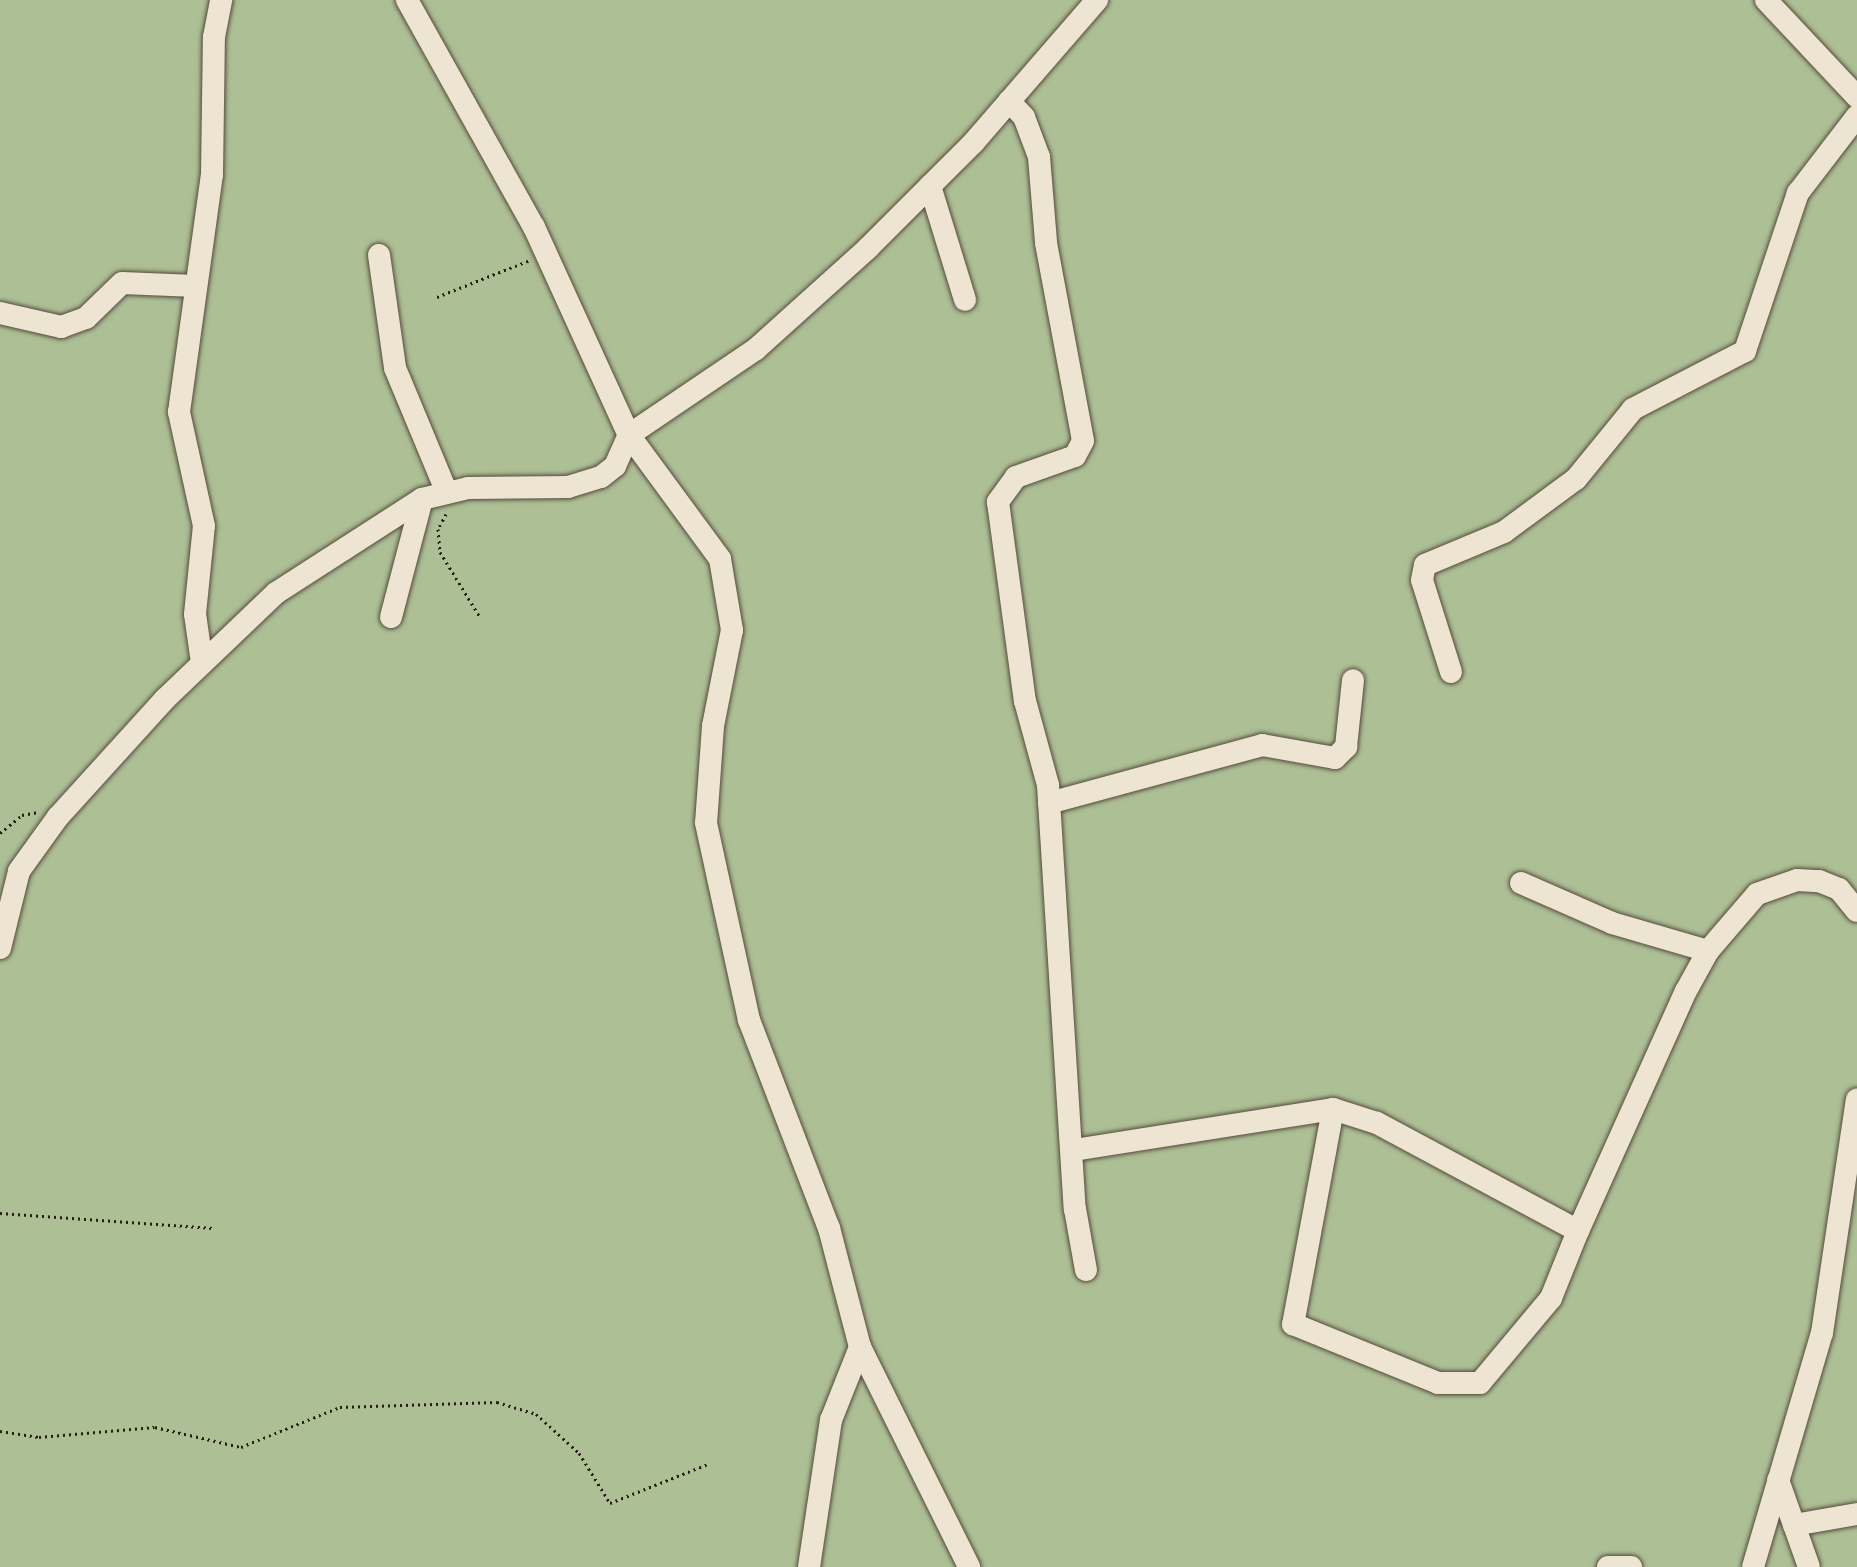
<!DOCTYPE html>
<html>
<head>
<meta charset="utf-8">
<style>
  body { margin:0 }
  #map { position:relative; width:1857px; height:1567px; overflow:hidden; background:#e3d7ba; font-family:"Old Standard TT",serif }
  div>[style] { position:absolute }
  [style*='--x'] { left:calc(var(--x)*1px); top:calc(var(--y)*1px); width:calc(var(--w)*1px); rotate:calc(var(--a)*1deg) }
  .green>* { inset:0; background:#adbf95; transform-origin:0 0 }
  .path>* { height:3px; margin-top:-1.5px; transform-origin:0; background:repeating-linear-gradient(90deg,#261c13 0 2px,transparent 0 6px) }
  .roads { filter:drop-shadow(0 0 2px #554b3d) drop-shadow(0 0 2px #554b3d) }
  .minor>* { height:22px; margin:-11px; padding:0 11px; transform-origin:11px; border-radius:11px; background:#ede5d2 }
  span { translate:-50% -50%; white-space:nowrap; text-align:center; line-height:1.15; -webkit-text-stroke:6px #ede5d2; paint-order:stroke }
</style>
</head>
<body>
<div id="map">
  <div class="green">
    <div style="left:0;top:0;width:1857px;height:1567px"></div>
  </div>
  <div class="path">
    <div style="--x:437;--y:297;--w:100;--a:-21.7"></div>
    <div style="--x:446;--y:514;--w:17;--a:118"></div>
    <div style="--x:438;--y:529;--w:23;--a:85"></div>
    <div style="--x:440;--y:552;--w:76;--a:58.4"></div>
    <div style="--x:0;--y:833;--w:28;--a:-39"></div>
    <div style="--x:22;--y:815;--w:17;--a:-10"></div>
    <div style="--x:0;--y:1213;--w:214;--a:4"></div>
    <div style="--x:0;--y:1431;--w:39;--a:9"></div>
    <div style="--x:39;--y:1437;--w:116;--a:-4.9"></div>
    <div style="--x:155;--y:1427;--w:88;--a:13.1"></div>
    <div style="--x:241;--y:1447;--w:107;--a:-22"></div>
    <div style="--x:340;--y:1407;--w:157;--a:-1.8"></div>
    <div style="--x:497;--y:1402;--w:41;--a:17.1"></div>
    <div style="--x:536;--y:1414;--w:58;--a:42.2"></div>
    <div style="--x:579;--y:1453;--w:59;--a:58.2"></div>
    <div style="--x:610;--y:1503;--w:105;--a:-21.7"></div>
  </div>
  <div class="roads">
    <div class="minor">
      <div style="--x:407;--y:0;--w:260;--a:60.8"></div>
      <div style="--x:534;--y:227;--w:229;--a:65.5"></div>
      <div style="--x:629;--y:435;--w:154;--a:53.7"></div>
      <div style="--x:720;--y:559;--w:72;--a:80.4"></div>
      <div style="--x:732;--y:630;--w:98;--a:101.2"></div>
      <div style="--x:713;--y:726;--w:97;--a:94.1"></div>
      <div style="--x:706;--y:823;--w:202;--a:77.7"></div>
      <div style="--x:749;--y:1020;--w:223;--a:69"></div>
      <div style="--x:829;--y:1228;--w:123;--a:75.4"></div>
      <div style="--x:860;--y:1347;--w:246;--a:63.6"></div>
      <div style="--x:1766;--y:0;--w:133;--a:46.8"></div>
      <div style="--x:1009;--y:101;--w:22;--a:47"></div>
      <div style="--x:1024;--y:117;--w:43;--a:69.4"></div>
      <div style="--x:1039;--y:157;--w:86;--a:85.3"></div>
      <div style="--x:1046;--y:243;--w:201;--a:79.4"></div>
      <div style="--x:1083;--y:441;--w:17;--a:118"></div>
      <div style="--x:1075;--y:456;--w:63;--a:160.4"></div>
      <div style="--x:1016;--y:477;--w:31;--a:126"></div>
      <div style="--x:998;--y:502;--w:201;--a:82.3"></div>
      <div style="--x:1025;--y:701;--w:87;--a:74.7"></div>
      <div style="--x:1048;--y:785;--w:425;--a:86.4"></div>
      <div style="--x:1075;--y:1209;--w:62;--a:79.8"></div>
      <div style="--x:930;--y:186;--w:119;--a:72.9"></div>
      <div style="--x:379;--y:255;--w:114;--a:81.9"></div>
      <div style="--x:395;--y:368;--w:135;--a:67.4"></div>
      <div style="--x:0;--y:313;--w:63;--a:12.9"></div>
      <div style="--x:61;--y:327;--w:27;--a:-20"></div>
      <div style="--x:86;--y:318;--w:50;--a:-44.2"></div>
      <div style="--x:122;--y:283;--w:74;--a:2.3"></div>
      <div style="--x:391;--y:617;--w:122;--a:-75.3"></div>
      <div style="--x:202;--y:663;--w:49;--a:-98.1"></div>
      <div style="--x:195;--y:614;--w:88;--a:-84.2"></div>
      <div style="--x:204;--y:526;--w:117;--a:-102.4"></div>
      <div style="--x:179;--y:412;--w:239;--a:-82.1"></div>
      <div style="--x:212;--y:175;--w:138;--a:-89.2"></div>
      <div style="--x:214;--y:37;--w:38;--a:-79"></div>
      <div style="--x:1451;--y:672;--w:96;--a:-107.5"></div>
      <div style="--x:1422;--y:580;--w:15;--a:-79"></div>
      <div style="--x:1425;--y:565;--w:86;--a:-22.7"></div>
      <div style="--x:1504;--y:532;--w:89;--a:-36.4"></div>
      <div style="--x:1576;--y:479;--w:90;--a:-50.8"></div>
      <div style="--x:1633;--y:409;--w:126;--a:-27.4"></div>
      <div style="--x:1745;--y:351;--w:167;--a:-71.5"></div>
      <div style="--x:1798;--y:193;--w:97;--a:-52.5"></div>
      <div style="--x:1049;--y:803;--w:221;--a:-15.2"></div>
      <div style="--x:1262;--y:745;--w:74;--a:10.1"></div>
      <div style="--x:1335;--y:758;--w:16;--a:-45"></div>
      <div style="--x:1346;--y:747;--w:67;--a:-84"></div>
      <div style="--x:1521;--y:883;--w:99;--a:23.7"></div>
      <div style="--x:1612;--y:923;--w:100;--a:16.3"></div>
      <div style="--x:0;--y:948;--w:79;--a:-76.1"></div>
      <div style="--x:19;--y:871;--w:67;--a:-54.2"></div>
      <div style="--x:58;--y:817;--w:159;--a:-47.8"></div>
      <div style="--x:165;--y:699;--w:153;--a:-43.7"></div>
      <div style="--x:276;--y:593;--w:174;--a:-32.8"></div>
      <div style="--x:422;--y:499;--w:47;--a:-13.4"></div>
      <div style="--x:468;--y:488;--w:100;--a:-0.6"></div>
      <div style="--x:568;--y:487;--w:34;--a:-17"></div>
      <div style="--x:601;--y:477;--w:18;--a:-38"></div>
      <div style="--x:615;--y:466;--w:34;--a:-66"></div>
      <div style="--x:629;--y:435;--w:153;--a:-34.1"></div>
      <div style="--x:756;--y:349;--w:151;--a:-42"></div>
      <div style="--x:868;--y:248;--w:150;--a:-45"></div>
      <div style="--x:974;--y:142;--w:188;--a:-49.1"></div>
      <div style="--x:1333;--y:1109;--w:219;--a:100.5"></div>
      <div style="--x:1293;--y:1324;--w:157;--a:22.1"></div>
      <div style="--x:1438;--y:1383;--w:42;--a:0"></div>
      <div style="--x:1480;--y:1383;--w:111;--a:-50.1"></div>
      <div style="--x:1551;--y:1298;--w:72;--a:-68.1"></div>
      <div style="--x:1074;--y:1150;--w:262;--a:-9"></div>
      <div style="--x:1333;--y:1109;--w:46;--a:17.7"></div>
      <div style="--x:1377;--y:1123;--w:228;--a:28.2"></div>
      <div style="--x:1578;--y:1231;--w:263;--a:-65.8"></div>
      <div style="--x:1686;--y:991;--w:46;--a:-61.2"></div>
      <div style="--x:1708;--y:951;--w:75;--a:-49.3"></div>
      <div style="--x:1757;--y:894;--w:42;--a:-19.3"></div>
      <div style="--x:1797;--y:880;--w:22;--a:3"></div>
      <div style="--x:1819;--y:881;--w:22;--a:22"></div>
      <div style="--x:1839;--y:889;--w:28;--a:51"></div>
      <div style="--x:1778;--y:1480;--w:92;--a:70.4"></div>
      <div style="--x:1794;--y:1525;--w:64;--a:-9.9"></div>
      <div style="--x:809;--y:1567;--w:149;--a:-81.5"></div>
      <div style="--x:831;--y:1420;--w:79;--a:-68.3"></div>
      <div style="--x:1608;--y:1567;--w:23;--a:0"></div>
      <div style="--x:1753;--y:1567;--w:244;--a:-73.6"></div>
      <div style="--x:1822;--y:1333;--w:236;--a:-81.5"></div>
    </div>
  </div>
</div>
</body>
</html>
